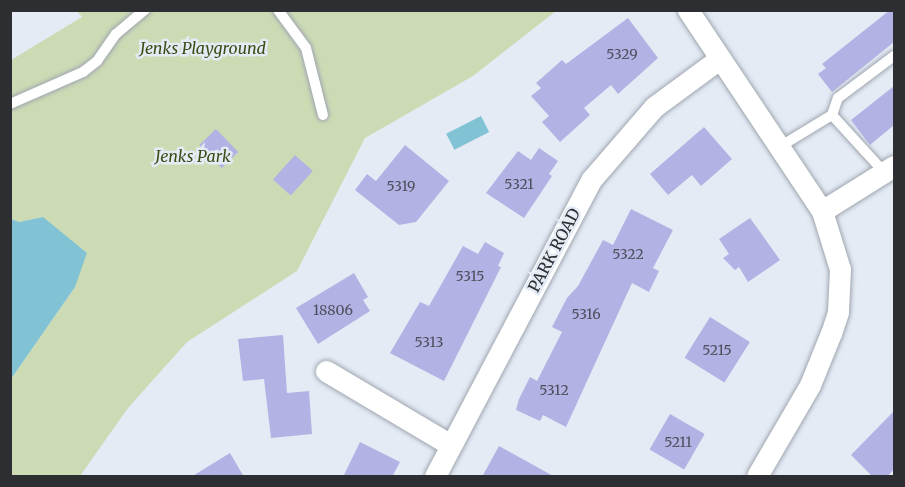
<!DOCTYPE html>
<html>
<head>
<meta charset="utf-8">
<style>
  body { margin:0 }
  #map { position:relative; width:905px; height:487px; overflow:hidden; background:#e4ebf5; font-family:Merriweather,serif }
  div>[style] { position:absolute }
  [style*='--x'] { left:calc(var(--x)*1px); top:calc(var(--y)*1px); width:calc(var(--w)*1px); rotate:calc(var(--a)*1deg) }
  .green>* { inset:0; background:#cddbb5 }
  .water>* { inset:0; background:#81c2d4; transform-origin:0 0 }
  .building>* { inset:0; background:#b3b2e4; transform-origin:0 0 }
  .roads { filter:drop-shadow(0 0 2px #9fa6af) drop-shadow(0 0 2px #9fa6af) }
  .lane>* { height:10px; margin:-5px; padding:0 5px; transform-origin:5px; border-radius:5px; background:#fff }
  .street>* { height:21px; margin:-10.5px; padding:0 10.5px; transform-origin:10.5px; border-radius:10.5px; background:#fff }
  span { translate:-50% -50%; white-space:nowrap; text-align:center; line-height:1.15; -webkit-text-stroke:5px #e4ebf5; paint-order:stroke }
  .number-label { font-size:14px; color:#4e4f5e }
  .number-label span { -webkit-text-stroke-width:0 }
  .park-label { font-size:16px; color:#3b4c15; font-style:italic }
  .street-label { font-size:16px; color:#2c2e32 }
  .frame { position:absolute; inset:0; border:12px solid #2c2e32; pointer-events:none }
</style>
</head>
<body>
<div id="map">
  <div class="green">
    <div style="clip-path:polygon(77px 11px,556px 11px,473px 76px,365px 138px,297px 271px,187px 342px,128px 408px,80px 476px,11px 476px,11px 379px,75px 287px,43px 217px,19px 222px,11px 219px,11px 60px,82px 17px)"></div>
  </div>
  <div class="water">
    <div style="left:481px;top:116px;width:18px;height:39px;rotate:63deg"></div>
    <div style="clip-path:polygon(43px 217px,87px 253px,75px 287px,11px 379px,11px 219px,19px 222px)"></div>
  </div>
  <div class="building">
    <div style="clip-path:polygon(890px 10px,894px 10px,894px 42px,832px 92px,818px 74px,826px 68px,822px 64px)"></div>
    <div style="clip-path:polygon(628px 18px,658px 58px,618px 94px,611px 85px,584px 108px,590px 115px,560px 142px,542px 122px,549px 116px,531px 96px,541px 88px,536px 83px,562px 60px,566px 64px)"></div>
    <div style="clip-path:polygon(894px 86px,894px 125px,870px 145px,851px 120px)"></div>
    <div style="clip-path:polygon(704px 127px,732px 159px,701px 186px,692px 175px,668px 195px,650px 174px)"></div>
    <div style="left:216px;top:129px;width:32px;height:23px;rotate:46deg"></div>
    <div style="clip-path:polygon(405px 145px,449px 181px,416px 222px,399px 225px,355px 190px,367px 174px,376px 181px)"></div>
    <div style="clip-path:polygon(539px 148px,558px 161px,549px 174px,552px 176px,524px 218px,486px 193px,518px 151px,531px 160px)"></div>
    <div style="left:295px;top:155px;width:24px;height:33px;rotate:42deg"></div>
    <div style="clip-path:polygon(631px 209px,673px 230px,653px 268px,659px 271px,649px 292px,632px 283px,566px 427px,543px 415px,540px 421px,516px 410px,519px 399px,530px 377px,537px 381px,562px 332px,552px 327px,567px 298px,578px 286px,603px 240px,613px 245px)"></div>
    <div style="clip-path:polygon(750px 218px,780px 260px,748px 282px,739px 267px,735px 270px,723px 258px,729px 254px,719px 239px)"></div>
    <div style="clip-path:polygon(485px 242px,504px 253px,498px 266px,501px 267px,444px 381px,390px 353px,420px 302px,429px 306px,463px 246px,478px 254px)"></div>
    <div style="clip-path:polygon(354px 273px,368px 297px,363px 300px,370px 311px,318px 344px,296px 308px)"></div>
    <div style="left:710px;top:317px;width:47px;height:48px;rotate:32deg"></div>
    <div style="clip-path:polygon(283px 335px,287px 393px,309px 391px,312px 434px,271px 438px,264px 379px,243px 381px,238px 339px)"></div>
    <div style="clip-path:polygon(894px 411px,894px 469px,887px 477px,873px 477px,851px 455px)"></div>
    <div style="left:670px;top:414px;width:40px;height:41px;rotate:30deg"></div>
    <div style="clip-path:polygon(360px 442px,400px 462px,392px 477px,343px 477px)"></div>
    <div style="clip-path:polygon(499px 446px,555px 477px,482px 477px)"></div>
    <div style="clip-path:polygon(230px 453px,244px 477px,191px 477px)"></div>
  </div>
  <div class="roads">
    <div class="lane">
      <div style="--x:278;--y:10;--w:47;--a:53.6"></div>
      <div style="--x:306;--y:48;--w:69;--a:75.8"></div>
      <div style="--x:10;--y:104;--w:80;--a:-23.7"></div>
      <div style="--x:83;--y:72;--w:18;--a:-38"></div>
      <div style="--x:97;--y:61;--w:33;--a:-55"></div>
      <div style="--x:116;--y:34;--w:38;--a:-40"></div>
      <div style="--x:781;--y:146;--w:60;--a:-31.3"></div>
      <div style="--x:884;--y:172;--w:77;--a:-132.4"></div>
      <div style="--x:832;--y:115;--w:18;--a:-71"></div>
      <div style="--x:838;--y:98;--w:70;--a:-36.9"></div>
    </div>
    <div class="street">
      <div style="--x:688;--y:10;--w:242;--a:56.3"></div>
      <div style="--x:822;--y:211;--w:61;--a:72.8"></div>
      <div style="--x:840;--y:269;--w:43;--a:92.7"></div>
      <div style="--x:838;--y:312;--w:22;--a:108"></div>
      <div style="--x:831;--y:333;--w:56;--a:112"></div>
      <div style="--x:810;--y:385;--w:105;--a:120.2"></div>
      <div style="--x:822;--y:211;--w:85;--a:-32"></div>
      <div style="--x:326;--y:371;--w:143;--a:30.7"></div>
      <div style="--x:435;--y:476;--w:335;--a:-62.2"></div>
      <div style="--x:591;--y:180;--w:96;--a:-49.2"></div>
      <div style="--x:654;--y:107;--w:81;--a:-36.4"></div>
    </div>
  </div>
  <div class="number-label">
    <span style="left:622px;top:54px">5329</span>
    <span style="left:519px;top:184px">5321</span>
    <span style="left:401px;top:186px">5319</span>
    <span style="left:628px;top:254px">5322</span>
    <span style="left:470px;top:276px">5315</span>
    <span style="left:333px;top:310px">18806</span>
    <span style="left:586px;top:314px">5316</span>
    <span style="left:429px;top:342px">5313</span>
    <span style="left:717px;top:350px">5215</span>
    <span style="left:554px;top:390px">5312</span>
    <span style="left:678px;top:442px">5211</span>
  </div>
  <div class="park-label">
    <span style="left:203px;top:48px">Jenks Playground</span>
    <span style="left:193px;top:156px">Jenks Park</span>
  </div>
  <div class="street-label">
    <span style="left:554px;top:250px;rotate:-62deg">PARK ROAD</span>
  </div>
  <div class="frame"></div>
</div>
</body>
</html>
